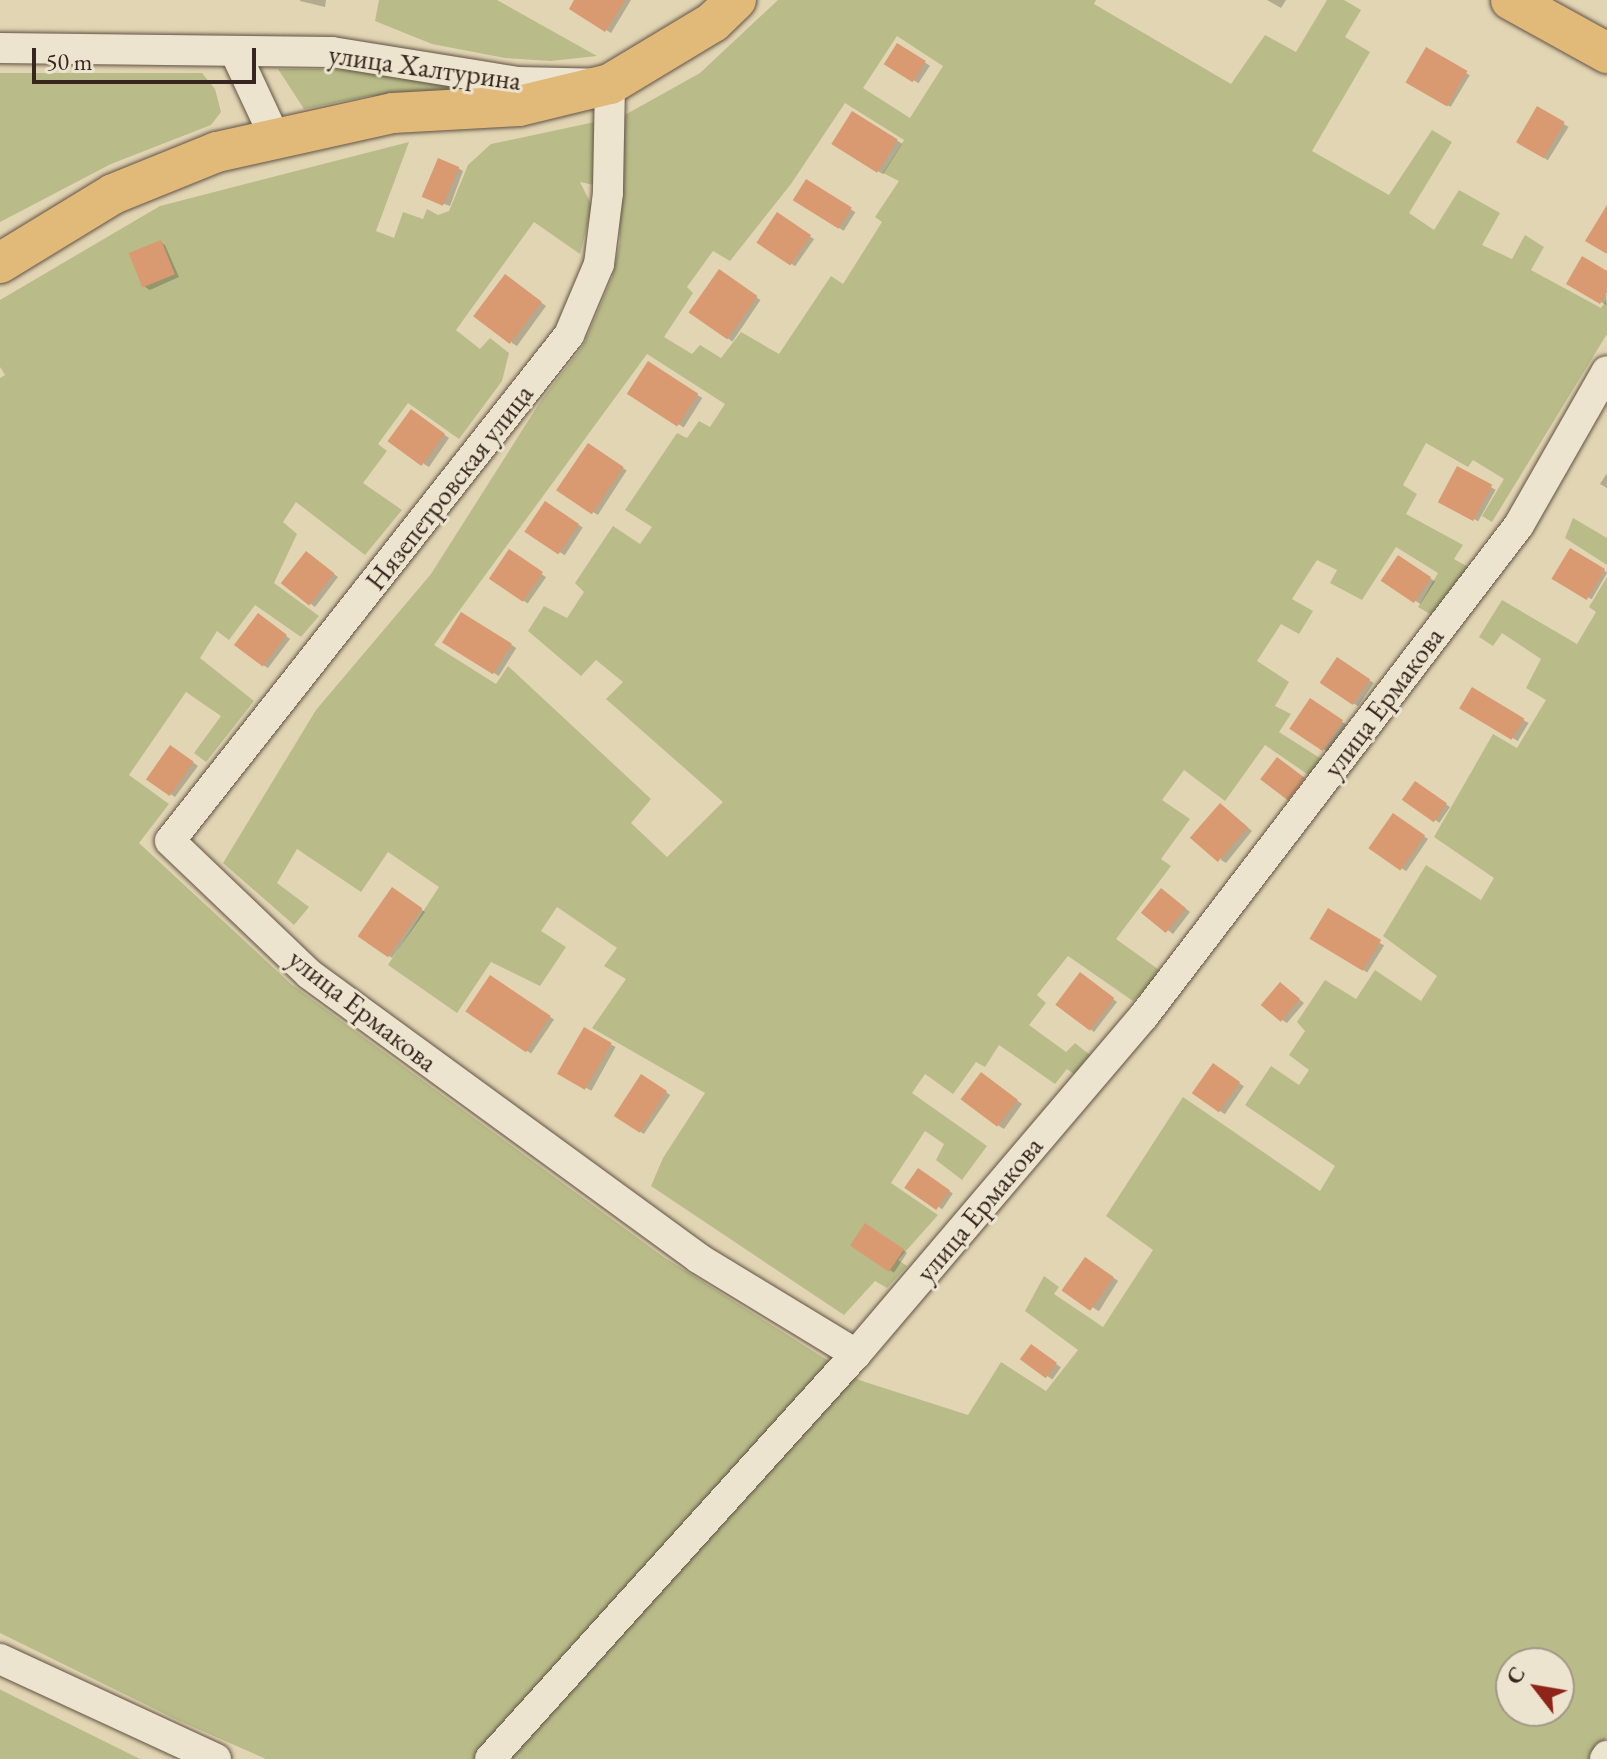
<!DOCTYPE html>
<html>
<head>
<meta charset="utf-8">
<style>
  body { margin:0 }
  #map { position:relative; width:1607px; height:1759px; overflow:hidden; background:#e2d5b3; font-family:"EB Garamond",serif }
  div>[style] { position:absolute }
  [style*='--x'] { left:calc(var(--x)*1px); top:calc(var(--y)*1px); width:calc(var(--w)*1px); rotate:calc(var(--a)*1deg) }
  .green>* { inset:0; background:#b9bc89 }
  .shadow>* { inset:0; background:#0003; transform-origin:0 0 }
  .building>* { inset:0; background:#d99a71; transform-origin:0 0 }
  .roads { filter:drop-shadow(0 0 2px #615244) drop-shadow(0 0 2px #615244) }
  .minor>* { height:30px; margin:-15px; padding:0 15px; transform-origin:15px; border-radius:15px; background:#ece4ce }
  .major>* { height:40px; margin:-20px; padding:0 20px; transform-origin:20px; border-radius:20px; background:#e1ba7a }
  span { translate:-50% -50%; white-space:nowrap; text-align:center; line-height:1.15; -webkit-text-stroke:6px #ece4ce; paint-order:stroke }
  .street-label { font-size:28px; color:#36261f }
  .north { position:absolute; left:1495px; top:1647px; width:80px; height:80px; box-sizing:border-box; background:#ece4ce; border:2px solid #a39888; border-radius:50%; rotate:301deg; font-size:22px; font-weight:700; line-height:32px; text-align:center; color:#36261f }
  .north::after { content:''; display:block; margin:auto; width:28px; height:36px; background:#8f2418; clip-path:polygon(50% 0,100% 100%,50% 72%,0 100%) }
  .scale { position:absolute; left:32px; top:48px; width:224px; height:36px; box-sizing:border-box; border:4px solid #36261f; border-top:0; padding-left:10px; font-size:24px; line-height:28px; white-space:nowrap; color:#36261f; -webkit-text-stroke:6px #ece4ce; paint-order:stroke }
</style>
</head>
<body>
<div id="map">
  <div class="green">
    <div style="clip-path:polygon(379px 0,497px 0,597px 56px,551px 61px,505px 58px,432px 44px,375px 21px)"></div>
    <div style="clip-path:polygon(evenodd,778px 0,1096px 0,1094px 4px,1231px 84px,1265px 35px,1296px 52px,1327px 0,1344px 0,1361px 10px,1345px 37px,1370px 52px,1312px 151px,1389px 195px,1432px 130px,1452px 142px,1409px 213px,1434px 230px,1459px 190px,1500px 213px,1482px 245px,1512px 259px,1525px 235px,1544px 247px,1531px 270px,1601px 308px,1607px 299px,1607px 334px,1492px 522px,1482px 516px,1504px 479px,1473px 460px,1468px 467px,1426px 443px,1403px 485px,1417px 494px,1406px 514px,1463px 545px,1454px 559px,1468px 567px,1437px 618px,1418px 607px,1438px 573px,1396px 547px,1362px 600px,1330px 583px,1337px 570px,1317px 560px,1292px 599px,1313px 611px,1299px 634px,1281px 624px,1257px 661px,1289px 682px,1275px 706px,1291px 714px,1279px 732px,1323px 760px,1310px 776px,1265px 745px,1225px 801px,1184px 770px,1162px 800px,1190px 819px,1161px 859px,1171px 866px,1116px 939px,1162px 972px,1133px 1001px,1068px 956px,1037px 995px,1046px 1003px,1029px 1025px,1066px 1052px,1075px 1043px,1090px 1055px,1074px 1074px,1067px 1069px,1055px 1084px,999px 1045px,985px 1067px,976px 1062px,953px 1094px,925px 1074px,912px 1093px,987px 1146px,962px 1180px,936px 1160px,944px 1144px,925px 1131px,891px 1183px,938px 1215px,898px 1260px,907px 1266px,887px 1288px,875px 1281px,844px 1315px,651px 1186px,663px 1158px,705px 1093px,592px 1028px,626px 979px,604px 966px,617px 948px,557px 907px,541px 931px,566px 947px,540px 986px,491px 962px,457px 1013px,388px 965px,439px 887px,388px 852px,361px 892px,297px 849px,277px 883px,309px 907px,294px 925px,223px 863px,316px 710px,431px 574px,542px 399px,583px 346px,612px 278px,620px 242px,618px 190px,580px 182px,592px 206px,580px 254px,534px 222px,456px 330px,480px 349px,490px 338px,509px 353px,502px 381px,459px 439px,408px 403px,378px 444px,387px 451px,363px 483px,402px 510px,365px 555px,296px 502px,283px 522px,297px 534px,274px 583px,319px 616px,301px 637px,255px 605px,229px 640px,217px 631px,200px 658px,254px 701px,206px 762px,194px 753px,221px 716px,186px 692px,129px 775px,169px 804px,139px 843px,291px 984px,665px 1258px,859px 1380px,968px 1415px,1001px 1362px,1046px 1391px,1078px 1350px,1025px 1311px,1044px 1276px,1059px 1287px,1054px 1294px,1103px 1327px,1153px 1250px,1106px 1216px,1183px 1097px,1320px 1191px,1335px 1166px,1245px 1105px,1271px 1066px,1299px 1085px,1309px 1070px,1289px 1055px,1305px 1031px,1297px 1022px,1325px 980px,1356px 999px,1375px 970px,1421px 1001px,1437px 976px,1383px 936px,1426px 865px,1481px 900px,1494px 878px,1434px 837px,1493px 734px,1517px 748px,1546px 700px,1526px 688px,1541px 659px,1502px 633px,1493px 646px,1479px 637px,1502px 600px,1577px 644px,1596px 612px,1589px 607px,1607px 577px,1607px 1736px,1590px 1759px,266px 1759px,177px 1720px,0 1633px,0 378px,5px 375px,0 367px,0 300px,160px 206px,409px 142px,376px 231px,394px 238px,403px 212px,423px 219px,427px 209px,438px 215px,449px 211px,468px 165px,491px 144px,623px 116px,700px 73px,778px 0,897px 36px,943px 66px,910px 118px,863px 88px,897px 36px,778px 0,845px 103px,904px 140px,883px 173px,899px 181px,875px 217px,882px 222px,843px 284px,831px 276px,779px 354px,741px 332px,721px 358px,700px 345px,692px 354px,664px 337px,693px 293px,687px 287px,713px 251px,730px 261px,791px 184px,845px 103px,778px 0,647px 354px,725px 404px,710px 427px,699px 421px,687px 438px,677px 433px,625px 510px,652px 527px,640px 544px,613px 526px,575px 583px,584px 592px,567px 618px,544px 606px,528px 631px,581px 676px,596px 660px,623px 682px,606px 699px,723px 802px,667px 857px,631px 823px,651px 799px,508px 666px,496px 684px,434px 645px,647px 354px,778px 0,1511px 1663px,1559px 1663px,1559px 1711px,1511px 1711px,1511px 1663px)"></div>
    <div style="clip-path:polygon(278px 69px,358px 69px,465px 87px,464px 95px,369px 96px,304px 109px)"></div>
    <div style="clip-path:polygon(0 73px,202px 73px,215px 89px,221px 112px,211px 125px,111px 164px,0 222px)"></div>
    <div style="clip-path:polygon(1573px 518px,1607px 538px,1607px 565px,1565px 538px)"></div>
    <div style="clip-path:polygon(0 1689px,1px 1690px,140px 1759px,0 1759px)"></div>
  </div>
  <div class="shadow">
    <div style="clip-path:polygon(326px 0,325px 7px,300px 1px,300px 0)"></div>
    <div style="clip-path:polygon(577px 0,631px 0,611px 33px,572px 8px)"></div>
    <div style="clip-path:polygon(1267px 0,1286px 0,1281px 8px)"></div>
    <div style="left:898px;top:45px;width:38px;height:21px;rotate:33deg"></div>
    <div style="left:1426px;top:49px;width:51px;height:37px;rotate:31deg"></div>
    <div style="left:1538px;top:108px;width:36px;height:39px;rotate:32deg"></div>
    <div style="left:853px;top:113px;width:58px;height:36px;rotate:32deg"></div>
    <div style="clip-path:polygon(458px 168px,463px 171px,450px 206px,431px 199px)"></div>
    <div style="left:807px;top:182px;width:57px;height:22px;rotate:32deg"></div>
    <div style="left:778px;top:214px;width:44px;height:33px;rotate:35deg"></div>
    <div style="clip-path:polygon(160px 242px,165px 245px,179px 277px,150px 290px,145px 287px)"></div>
    <div style="left:719px;top:272px;width:50px;height:50px;rotate:34deg"></div>
    <div style="clip-path:polygon(1607px 273px,1606px 305px,1569px 283px)"></div>
    <div style="clip-path:polygon(510px 279px,546px 306px,517px 346px,512px 343px)"></div>
    <div style="left:648px;top:364px;width:64px;height:35px;rotate:32deg"></div>
    <div style="clip-path:polygon(416px 415px,449px 438px,429px 467px,424px 464px)"></div>
    <div style="left:589px;top:446px;width:45px;height:53px;rotate:33deg"></div>
    <div style="left:1458px;top:469px;width:43px;height:36px;rotate:29deg"></div>
    <div style="clip-path:polygon(1607px 473px,1607px 488px,1600px 484px)"></div>
    <div style="left:545px;top:503px;width:45px;height:33px;rotate:33deg"></div>
    <div style="left:1570px;top:551px;width:43px;height:31px;rotate:30deg"></div>
    <div style="left:510px;top:552px;width:44px;height:32px;rotate:35deg"></div>
    <div style="clip-path:polygon(311px 557px,338px 577px,315px 607px,284px 584px)"></div>
    <div style="left:1399px;top:558px;width:43px;height:27px;rotate:33deg"></div>
    <div style="left:462px;top:614px;width:64px;height:33px;rotate:32deg"></div>
    <div style="clip-path:polygon(264px 618px,290px 639px,268px 668px,263px 665px)"></div>
    <div style="left:1338px;top:659px;width:43px;height:28px;rotate:34deg"></div>
    <div style="left:1472px;top:689px;width:66px;height:21px;rotate:31deg"></div>
    <div style="left:1310px;top:701px;width:43px;height:33px;rotate:33deg"></div>
    <div style="clip-path:polygon(176px 750px,198px 766px,175px 797px,148px 779px)"></div>
    <div style="left:1416px;top:784px;width:41px;height:19px;rotate:34deg"></div>
    <div style="clip-path:polygon(1225px 809px,1252px 831px,1226px 863px,1221px 860px)"></div>
    <div style="left:1394px;top:816px;width:41px;height:39px;rotate:34deg"></div>
    <div style="clip-path:polygon(397px 892px,425px 912px,392px 958px,388px 955px)"></div>
    <div style="clip-path:polygon(1166px 893px,1190px 912px,1173px 934px,1144px 912px)"></div>
    <div style="left:1329px;top:911px;width:65px;height:32px;rotate:32deg"></div>
    <div style="left:491px;top:977px;width:76px;height:41px;rotate:34deg"></div>
    <div style="clip-path:polygon(1085px 978px,1117px 1002px,1094px 1032px,1057px 1004px)"></div>
    <div style="clip-path:polygon(1285px 988px,1304px 1003px,1287px 1023px,1282px 1020px)"></div>
    <div style="left:585px;top:1030px;width:35px;height:50px;rotate:29deg"></div>
    <div style="left:1214px;top:1066px;width:36px;height:34px;rotate:34deg"></div>
    <div style="left:642px;top:1076px;width:34px;height:47px;rotate:34deg"></div>
    <div style="clip-path:polygon(987px 1078px,1022px 1104px,1004px 1129px,999px 1126px)"></div>
    <div style="left:918px;top:1170px;width:42px;height:19px;rotate:34deg"></div>
    <div style="left:866px;top:1226px;width:49px;height:24px;rotate:33deg"></div>
    <div style="left:1085px;top:1260px;width:39px;height:36px;rotate:32deg"></div>
    <div style="left:1031px;top:1347px;width:36px;height:15px;rotate:34deg"></div>
  </div>
  <div class="building">
    <div style="clip-path:polygon(574px 0,625px 0,605px 32px,569px 9px)"></div>
    <div style="left:897px;top:43px;width:34px;height:25px;rotate:32deg"></div>
    <div style="left:1426px;top:47px;width:48px;height:41px;rotate:30deg"></div>
    <div style="left:1537px;top:106px;width:32px;height:42px;rotate:30deg"></div>
    <div style="left:852px;top:111px;width:54px;height:39px;rotate:32deg"></div>
    <div style="left:438px;top:158px;width:23px;height:42px;rotate:23deg"></div>
    <div style="left:806px;top:179px;width:54px;height:25px;rotate:32deg"></div>
    <div style="clip-path:polygon(1607px 205px,1607px 254px,1585px 241px)"></div>
    <div style="left:777px;top:212px;width:41px;height:37px;rotate:34deg"></div>
    <div style="left:161px;top:240px;width:37px;height:35px;rotate:68deg"></div>
    <div style="clip-path:polygon(1582px 256px,1607px 271px,1607px 292px,1600px 304px,1566px 284px)"></div>
    <div style="left:719px;top:269px;width:47px;height:53px;rotate:35deg"></div>
    <div style="left:505px;top:274px;width:46px;height:53px;rotate:37deg"></div>
    <div style="left:648px;top:361px;width:60px;height:39px;rotate:33deg"></div>
    <div style="left:411px;top:409px;width:42px;height:40px;rotate:36deg"></div>
    <div style="left:588px;top:443px;width:43px;height:57px;rotate:34deg"></div>
    <div style="left:1457px;top:466px;width:40px;height:41px;rotate:28deg"></div>
    <div style="left:545px;top:501px;width:41px;height:37px;rotate:34deg"></div>
    <div style="left:1570px;top:548px;width:41px;height:36px;rotate:31deg"></div>
    <div style="left:509px;top:549px;width:41px;height:36px;rotate:34deg"></div>
    <div style="left:306px;top:551px;width:36px;height:41px;rotate:38deg"></div>
    <div style="left:1398px;top:555px;width:40px;height:31px;rotate:34deg"></div>
    <div style="left:461px;top:612px;width:60px;height:36px;rotate:32deg"></div>
    <div style="left:258px;top:613px;width:36px;height:40px;rotate:37deg"></div>
    <div style="left:1337px;top:657px;width:40px;height:31px;rotate:34deg"></div>
    <div style="left:1472px;top:687px;width:61px;height:25px;rotate:31deg"></div>
    <div style="left:1310px;top:698px;width:40px;height:37px;rotate:34deg"></div>
    <div style="left:170px;top:745px;width:29px;height:42px;rotate:35deg"></div>
    <div style="left:1277px;top:757px;width:35px;height:28px;rotate:37deg"></div>
    <div style="left:1415px;top:781px;width:39px;height:23px;rotate:35deg"></div>
    <div style="left:1220px;top:803px;width:37px;height:46px;rotate:41deg"></div>
    <div style="left:1393px;top:813px;width:39px;height:43px;rotate:35deg"></div>
    <div style="left:392px;top:887px;width:37px;height:60px;rotate:35deg"></div>
    <div style="left:1161px;top:888px;width:32px;height:32px;rotate:39deg"></div>
    <div style="left:1328px;top:908px;width:62px;height:36px;rotate:31deg"></div>
    <div style="left:1080px;top:972px;width:43px;height:41px;rotate:37deg"></div>
    <div style="left:490px;top:975px;width:73px;height:44px;rotate:34deg"></div>
    <div style="left:1280px;top:982px;width:26px;height:30px;rotate:40deg"></div>
    <div style="left:584px;top:1027px;width:32px;height:54px;rotate:30deg"></div>
    <div style="left:1213px;top:1063px;width:33px;height:37px;rotate:35deg"></div>
    <div style="left:981px;top:1072px;width:46px;height:34px;rotate:37deg"></div>
    <div style="left:641px;top:1074px;width:31px;height:50px;rotate:33deg"></div>
    <div style="left:918px;top:1168px;width:39px;height:24px;rotate:35deg"></div>
    <div style="left:865px;top:1223px;width:47px;height:27px;rotate:34deg"></div>
    <div style="left:1085px;top:1257px;width:35px;height:41px;rotate:35deg"></div>
    <div style="left:1031px;top:1344px;width:32px;height:19px;rotate:36deg"></div>
  </div>
  <div class="roads">
    <div class="minor">
      <div style="--x:0;--y:48;--w:332;--a:0.7"></div>
      <div style="--x:332;--y:52;--w:187;--a:9.2"></div>
      <div style="--x:517;--y:82;--w:93;--a:1.2"></div>
      <div style="--x:610;--y:84;--w:109;--a:91.1"></div>
      <div style="--x:608;--y:193;--w:72;--a:97.2"></div>
      <div style="--x:599;--y:264;--w:77;--a:112.9"></div>
      <div style="--x:569;--y:335;--w:644;--a:128.26"></div>
      <div style="--x:170;--y:841;--w:192;--a:43.7"></div>
      <div style="--x:309;--y:974;--w:482;--a:36.1"></div>
      <div style="--x:698;--y:1258;--w:185;--a:31.3"></div>
      <div style="--x:856;--y:1354;--w:443;--a:-49.6"></div>
      <div style="--x:1143;--y:1017;--w:619;--a:-52.61"></div>
      <div style="--x:1519;--y:525;--w:177;--a:-60.3"></div>
      <div style="--x:235;--y:52;--w:97;--a:65"></div>
      <div style="--x:0;--y:1659;--w:238;--a:24.8"></div>
      <div style="--x:490;--y:1759;--w:546;--a:-47.9"></div>
      <div style="--x:1605;--y:1759;--w:4;--a:-56"></div>
    </div>
    <div class="major">
      <div style="--x:1511;--y:0;--w:110;--a:28.9"></div>
      <div style="--x:0;--y:263;--w:132;--a:-31.4"></div>
      <div style="--x:113;--y:194;--w:112;--a:-22"></div>
      <div style="--x:217;--y:152;--w:180;--a:-12.5"></div>
      <div style="--x:393;--y:113;--w:126;--a:-3.2"></div>
      <div style="--x:519;--y:106;--w:94;--a:-13.6"></div>
      <div style="--x:610;--y:84;--w:120;--a:-31"></div>
      <div style="--x:713;--y:22;--w:32;--a:-44"></div>
    </div>
  </div>
  <div class="street-label">
    <span style="left:425px;top:67px;rotate:8deg">улица Халтурина</span>
    <span style="left:449px;top:487px;rotate:-52deg">Нязепетровская улица</span>
    <span style="left:1383px;top:702px;rotate:-53deg">улица Ермакова</span>
    <span style="left:363px;top:1010px;rotate:38deg">улица Ермакова</span>
    <span style="left:979px;top:1209px;rotate:-50deg">улица Ермакова</span>
  </div>
  <div class="north">С</div>
  <div class="scale">50 m</div>
</div>
</body>
</html>
